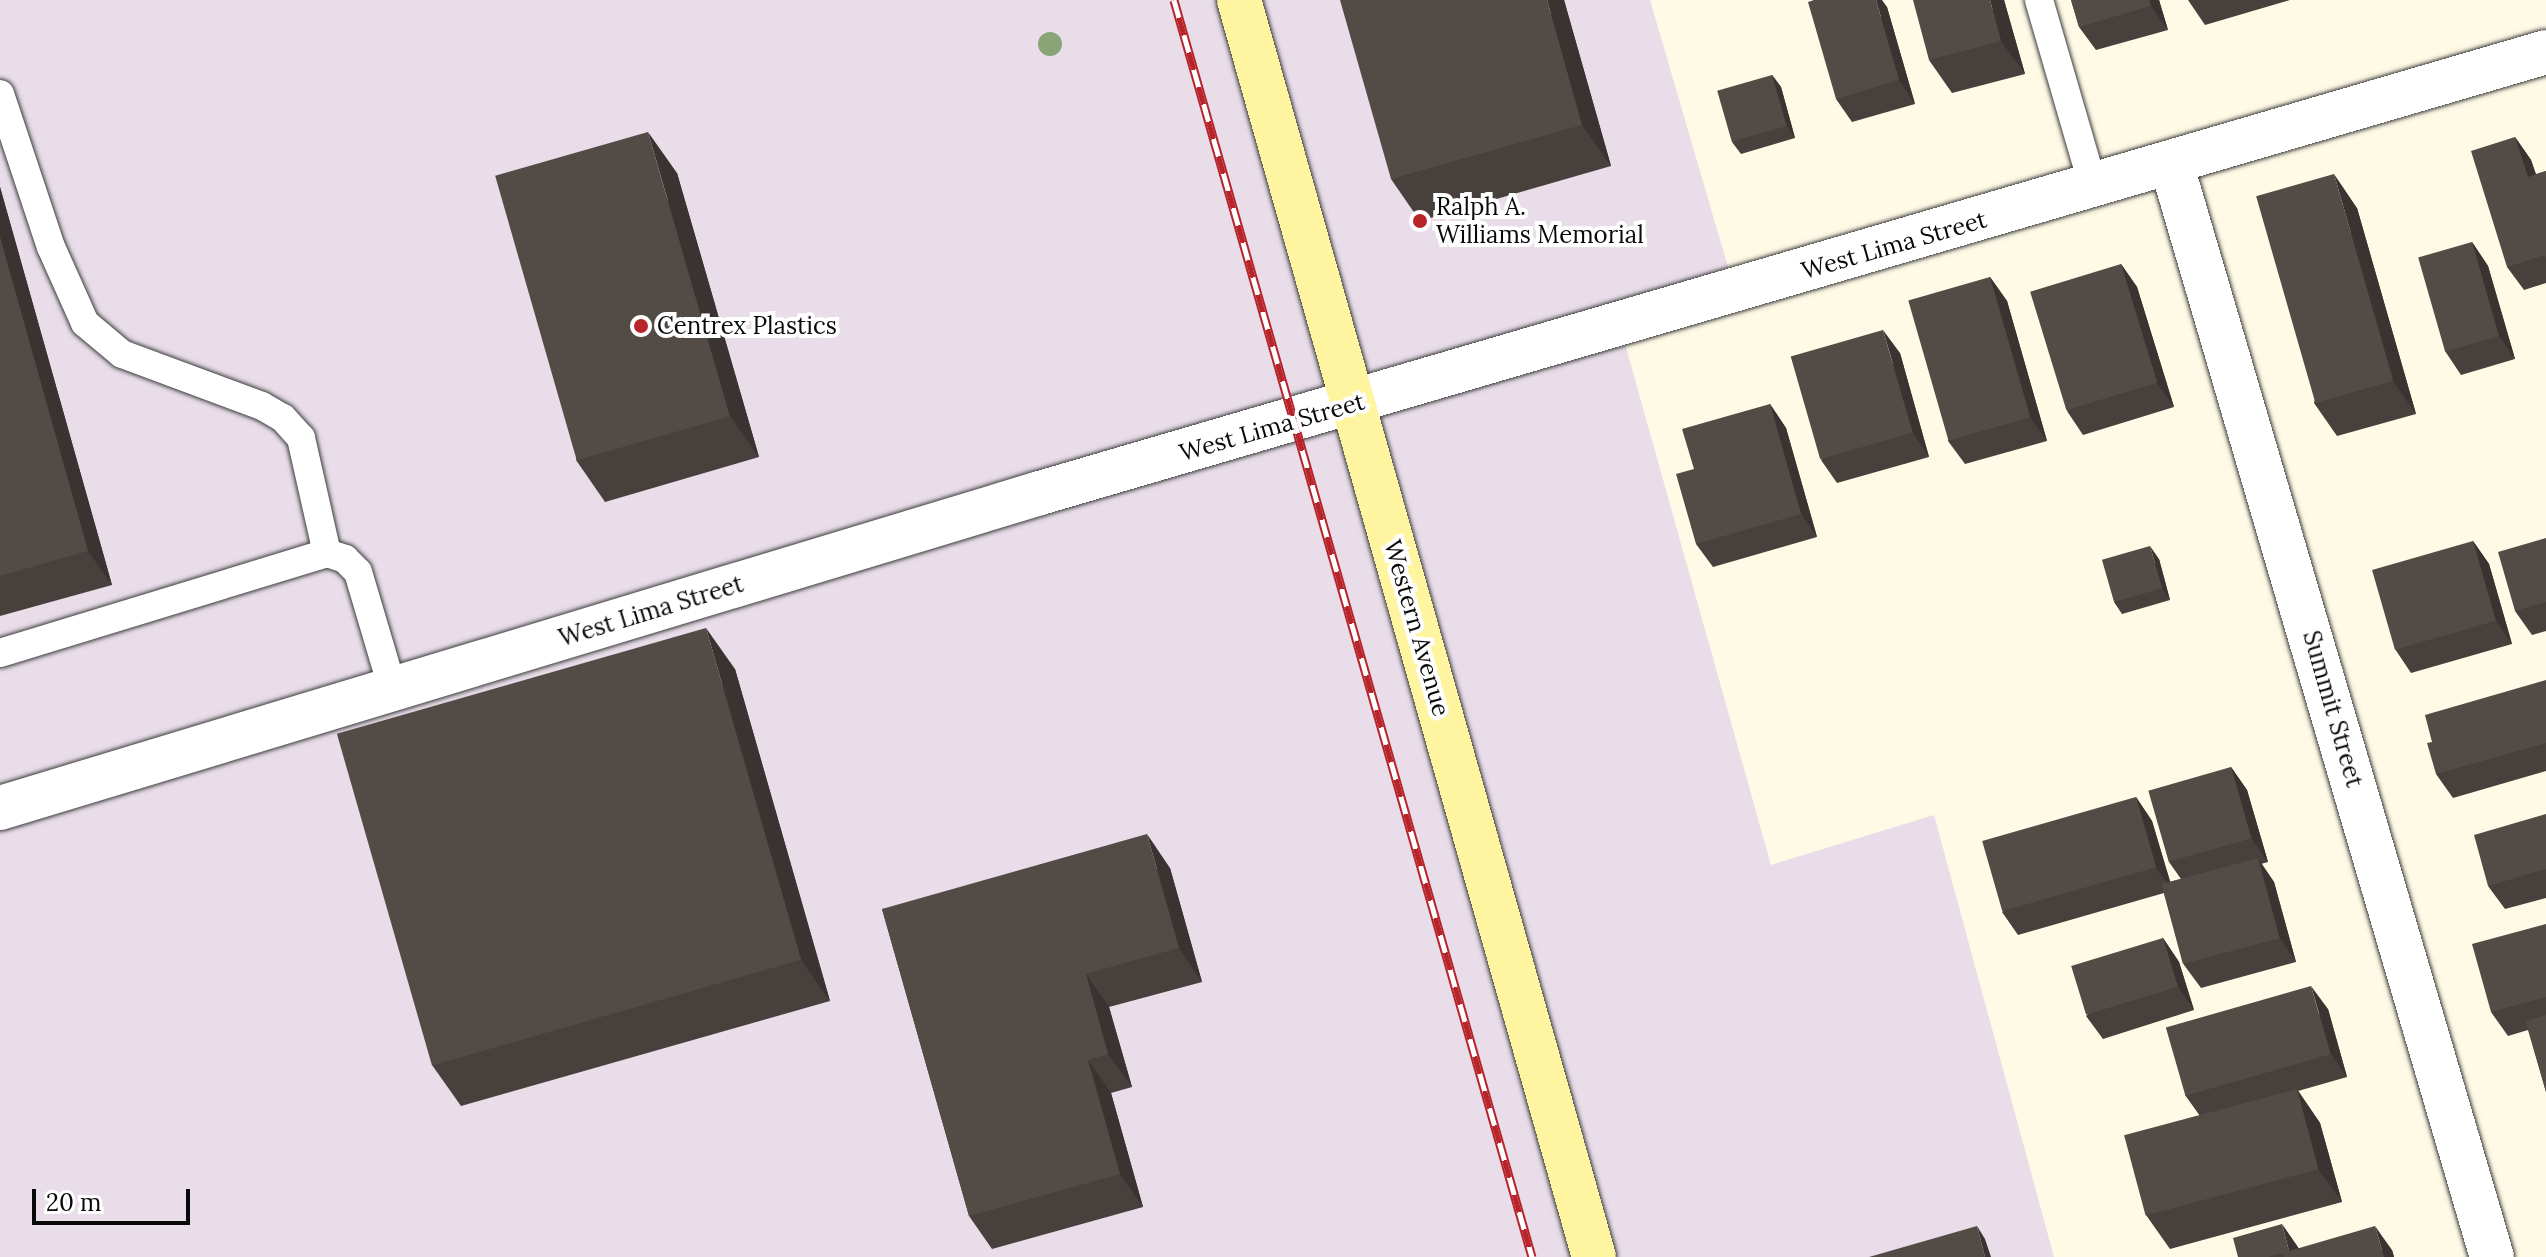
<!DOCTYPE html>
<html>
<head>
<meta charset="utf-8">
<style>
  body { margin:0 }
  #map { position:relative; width:2546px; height:1257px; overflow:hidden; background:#fffae6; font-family:Lora,serif }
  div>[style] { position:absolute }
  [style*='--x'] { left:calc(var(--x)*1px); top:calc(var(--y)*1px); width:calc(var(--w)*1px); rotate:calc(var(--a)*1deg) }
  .industrial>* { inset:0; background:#e8dde9 }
  .roads { filter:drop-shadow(0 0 2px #3c3c3c) drop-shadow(0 0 2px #3c3c3c) }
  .lane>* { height:28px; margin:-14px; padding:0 14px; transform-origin:14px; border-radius:14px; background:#fff }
  .street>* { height:44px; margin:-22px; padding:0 22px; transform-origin:22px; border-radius:22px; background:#fff }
  .secondary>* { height:44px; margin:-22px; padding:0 22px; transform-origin:22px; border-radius:22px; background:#fff5a1 }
  .rail>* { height:9px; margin-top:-4.5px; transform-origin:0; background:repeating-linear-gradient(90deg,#fff 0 18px,#b7242a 0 36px); box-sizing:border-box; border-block:2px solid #b7242a }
  .trees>* { width:24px; height:24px; margin:-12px; border-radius:50%; background:#89a577 }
  .wall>* { inset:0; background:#47403c }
  .shaded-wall>* { inset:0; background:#393431 }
  .building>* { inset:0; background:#524b46; transform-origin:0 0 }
  .dots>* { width:22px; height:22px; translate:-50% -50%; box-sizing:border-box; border:4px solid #fff; border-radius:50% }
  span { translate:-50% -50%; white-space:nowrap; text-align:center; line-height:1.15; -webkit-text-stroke:8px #fff; paint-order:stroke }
  .poi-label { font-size:24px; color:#090909 }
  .left { translate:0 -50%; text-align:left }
  .street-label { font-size:24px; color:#090909 }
  .scale { position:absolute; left:32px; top:1189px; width:158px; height:36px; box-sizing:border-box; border:4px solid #090909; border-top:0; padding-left:10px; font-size:24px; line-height:28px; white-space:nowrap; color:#090909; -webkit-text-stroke:6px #fff; paint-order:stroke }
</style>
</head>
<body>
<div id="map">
  <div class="industrial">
    <div style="clip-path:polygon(0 0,1650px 0,1735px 291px,1620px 326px,1771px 865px,1934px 815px,2054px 1257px,0 1257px)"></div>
  </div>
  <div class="roads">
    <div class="lane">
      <div style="--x:2039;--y:0;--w:194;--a:73.8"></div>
      <div style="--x:0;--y:94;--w:161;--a:71.6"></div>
      <div style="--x:51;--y:247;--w:83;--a:65.9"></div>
      <div style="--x:85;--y:323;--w:48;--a:40"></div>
      <div style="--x:122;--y:354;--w:149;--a:20.4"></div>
      <div style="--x:262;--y:406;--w:24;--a:30"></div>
      <div style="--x:283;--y:418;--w:27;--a:48"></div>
      <div style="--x:301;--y:438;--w:118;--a:77.3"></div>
      <div style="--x:0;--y:653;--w:342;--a:-17"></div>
      <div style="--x:327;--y:553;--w:19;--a:18"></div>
      <div style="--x:345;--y:559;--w:18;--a:45"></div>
      <div style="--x:358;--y:572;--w:123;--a:73.5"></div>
    </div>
    <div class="street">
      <div style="--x:2171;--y:163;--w:1140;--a:73.65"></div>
      <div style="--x:0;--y:808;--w:1087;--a:-16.85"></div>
      <div style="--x:1040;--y:493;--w:1569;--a:-16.32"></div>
    </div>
    <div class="secondary">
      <div style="--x:1239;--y:0;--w:1306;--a:74.23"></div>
    </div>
  </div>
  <div class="rail">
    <div style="--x:1174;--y:0;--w:1307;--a:74.1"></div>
  </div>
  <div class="trees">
    <div style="left:1050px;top:44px"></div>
  </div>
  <div class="wall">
    <div style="clip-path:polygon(1564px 0,1611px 166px,1420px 221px,1391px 179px)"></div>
    <div style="clip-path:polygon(2004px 0,2025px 74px,1952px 93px,1929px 60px)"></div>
    <div style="clip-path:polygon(2071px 0,2159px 0,2168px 30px,2096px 50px,2079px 27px)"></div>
    <div style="clip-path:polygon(2188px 0,2290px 0,2205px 25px)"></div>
    <div style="clip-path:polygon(1887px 7px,1915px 104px,1852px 122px,1836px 99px)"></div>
    <div style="clip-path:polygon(1772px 75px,1781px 87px,1795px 138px,1741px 154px,1732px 142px)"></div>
    <div style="clip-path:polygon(2515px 137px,2531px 160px,2536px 174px,2546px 171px,2546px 283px,2524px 290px,2507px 267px)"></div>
    <div style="clip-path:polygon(677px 173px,759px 457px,605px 502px,576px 460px)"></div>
    <div style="clip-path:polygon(0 187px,112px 585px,0 616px)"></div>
    <div style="clip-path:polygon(2357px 208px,2416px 414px,2337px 436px,2314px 403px)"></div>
    <div style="clip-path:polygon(2472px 242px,2488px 266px,2515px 359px,2461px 375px,2445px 351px)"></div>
    <div style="clip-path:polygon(2121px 264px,2137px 287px,2174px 407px,2083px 435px,2067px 411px)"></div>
    <div style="clip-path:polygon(1990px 277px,2007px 301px,2047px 441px,1965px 464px,1948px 441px)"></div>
    <div style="clip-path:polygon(1900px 353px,1929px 457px,1837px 483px,1821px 460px)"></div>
    <div style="clip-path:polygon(1770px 404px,1786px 428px,1817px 537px,1713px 567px,1696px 544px,1694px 469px)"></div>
    <div style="clip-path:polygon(2546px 538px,2546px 631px,2532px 635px,2515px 611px)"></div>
    <div style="clip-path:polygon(2473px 541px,2489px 564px,2512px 644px,2411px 673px,2395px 649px)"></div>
    <div style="clip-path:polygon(2159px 559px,2170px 600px,2122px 614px,2114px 602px)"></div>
    <div style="clip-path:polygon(735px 669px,830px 1001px,461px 1106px,432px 1065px)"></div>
    <div style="clip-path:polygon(2546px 680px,2546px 771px,2453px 798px,2436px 774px)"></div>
    <div style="clip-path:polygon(2231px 767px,2247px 790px,2268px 862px,2261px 864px,2274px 882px,2296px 962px,2201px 988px,2184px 965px,2164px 893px,2018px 935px,2002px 912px,2136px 797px,2152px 821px,2170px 882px,2181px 879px,2169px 862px)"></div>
    <div style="clip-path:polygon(2546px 814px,2546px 898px,2505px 909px,2488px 886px)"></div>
    <div style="clip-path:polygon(1170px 868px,1202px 982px,1109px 1007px,1132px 1087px,1111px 1093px,1143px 1207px,992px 1249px,969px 1216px,882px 909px)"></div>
    <div style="clip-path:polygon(2546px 924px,2546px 1092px,2528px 1030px,2508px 1036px,2491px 1012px)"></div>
    <div style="clip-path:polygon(2163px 938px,2179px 962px,2194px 1010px,2103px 1039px,2086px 1016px)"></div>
    <div style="clip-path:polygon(2328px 1009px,2347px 1077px,2298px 1091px,2320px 1123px,2342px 1202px,2170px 1249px,2146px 1215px,2200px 1116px,2185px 1095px)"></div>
    <div style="clip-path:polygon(2298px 1248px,2392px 1250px,2394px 1257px,2238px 1257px)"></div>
  </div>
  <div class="shaded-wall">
    <div style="clip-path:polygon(1547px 0,1564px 0,1611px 166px,1582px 125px)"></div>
    <div style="clip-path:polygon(1876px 0,1882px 0,1887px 7px,1915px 104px,1899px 80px)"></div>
    <div style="clip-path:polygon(1990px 0,2004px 0,2025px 74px,2001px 41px)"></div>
    <div style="clip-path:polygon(2149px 0,2159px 0,2168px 30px,2151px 6px)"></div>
    <div style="clip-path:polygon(1772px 75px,1781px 87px,1795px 138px,1787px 126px)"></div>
    <div style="clip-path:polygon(648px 132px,677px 173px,759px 457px,730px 416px)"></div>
    <div style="clip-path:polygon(2515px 137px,2531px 160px,2544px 200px,2528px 177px)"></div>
    <div style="clip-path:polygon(2334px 174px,2357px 208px,2416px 414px,2393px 381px)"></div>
    <div style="clip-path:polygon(0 187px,112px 585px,88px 551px,0 237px)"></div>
    <div style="clip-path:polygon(2472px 242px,2488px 266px,2515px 359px,2499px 336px)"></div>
    <div style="clip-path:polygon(2121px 264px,2137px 287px,2174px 407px,2157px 383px)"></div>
    <div style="clip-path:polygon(1990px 277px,2007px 301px,2047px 441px,2030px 417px)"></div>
    <div style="clip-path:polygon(1883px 330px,1900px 353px,1929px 457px,1913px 433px)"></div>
    <div style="clip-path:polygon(1770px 404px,1786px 428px,1817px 537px,1801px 514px)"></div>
    <div style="clip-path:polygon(2473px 541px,2489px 564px,2512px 644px,2496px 621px)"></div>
    <div style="clip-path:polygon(2150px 546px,2159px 559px,2170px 600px,2162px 588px)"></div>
    <div style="clip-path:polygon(706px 628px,735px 669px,830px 1001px,801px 960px)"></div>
    <div style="clip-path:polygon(2231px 767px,2247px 790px,2268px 862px,2251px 838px)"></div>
    <div style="clip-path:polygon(2136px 797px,2152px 821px,2173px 891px,2156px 867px)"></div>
    <div style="clip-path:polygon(1147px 834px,1170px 868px,1202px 982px,1179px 948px)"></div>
    <div style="clip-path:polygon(2258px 858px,2274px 882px,2296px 962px,2280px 938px)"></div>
    <div style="clip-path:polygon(2163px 938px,2179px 962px,2194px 1010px,2178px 987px)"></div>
    <div style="clip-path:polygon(1086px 974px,1109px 1007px,1132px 1087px,1108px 1054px)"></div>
    <div style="clip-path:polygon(2311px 986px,2328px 1009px,2347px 1077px,2331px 1054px)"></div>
    <div style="clip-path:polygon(1088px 1060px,1111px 1093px,1143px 1207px,1120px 1174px)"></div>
    <div style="clip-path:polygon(2297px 1089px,2320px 1123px,2342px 1202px,2318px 1169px)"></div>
    <div style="clip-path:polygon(2282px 1224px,2298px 1247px,2301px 1257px,2289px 1251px)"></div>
    <div style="clip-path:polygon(1977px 1226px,1985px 1239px,1991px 1257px,1985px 1257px)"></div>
    <div style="clip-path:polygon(2375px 1226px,2392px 1250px,2394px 1257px,2384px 1257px)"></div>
  </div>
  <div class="building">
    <div style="clip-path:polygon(1340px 0,1547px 0,1582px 125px,1391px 179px)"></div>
    <div style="clip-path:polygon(1814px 0,1876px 0,1899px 80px,1836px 99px,1808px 2px)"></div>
    <div style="clip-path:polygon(1913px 0,1990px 0,2001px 41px,1929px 60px)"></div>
    <div style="clip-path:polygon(2071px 0,2149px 0,2151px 6px,2079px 27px)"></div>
    <div style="left:1772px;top:75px;width:53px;height:57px;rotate:74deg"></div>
    <div style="left:648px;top:132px;width:296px;height:159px;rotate:74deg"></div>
    <div style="clip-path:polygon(2515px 137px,2528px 177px,2546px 171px,2546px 259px,2545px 255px,2507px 267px,2471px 151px)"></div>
    <div style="left:2334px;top:174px;width:215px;height:81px;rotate:74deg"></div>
    <div style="clip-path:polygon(0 237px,88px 551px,0 576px)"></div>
    <div style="left:2472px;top:242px;width:98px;height:56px;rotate:74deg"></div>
    <div style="left:2121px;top:264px;width:124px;height:95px;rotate:73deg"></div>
    <div style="left:1990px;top:277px;width:146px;height:85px;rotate:74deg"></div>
    <div style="left:1883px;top:330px;width:107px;height:96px;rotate:74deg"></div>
    <div style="clip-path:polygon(1770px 404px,1801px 514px,1696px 544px,1676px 474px,1694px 469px,1682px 429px)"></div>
    <div style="clip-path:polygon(2546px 538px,2546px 602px,2515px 611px,2498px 552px)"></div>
    <div style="left:2473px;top:541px;width:83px;height:105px;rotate:74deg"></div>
    <div style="left:2150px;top:546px;width:44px;height:50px;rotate:74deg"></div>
    <div style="left:706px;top:628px;width:345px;height:384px;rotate:74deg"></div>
    <div style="clip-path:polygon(2546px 680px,2546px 743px,2436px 774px,2427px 743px,2432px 742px,2425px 715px)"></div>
    <div style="left:2231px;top:767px;width:74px;height:86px;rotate:74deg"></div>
    <div style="left:2136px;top:797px;width:73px;height:160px;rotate:74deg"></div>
    <div style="clip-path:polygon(2546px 814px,2546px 869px,2488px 886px,2474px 835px)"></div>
    <div style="clip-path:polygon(1147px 834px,1179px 948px,1086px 974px,1108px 1054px,1088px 1060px,1120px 1174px,969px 1216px,882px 909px)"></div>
    <div style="left:2258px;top:858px;width:83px;height:100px;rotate:75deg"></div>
    <div style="clip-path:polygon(2546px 924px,2546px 997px,2491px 1012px,2472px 944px)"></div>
    <div style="left:2163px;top:938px;width:51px;height:96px;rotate:73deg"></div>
    <div style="left:2311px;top:986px;width:71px;height:151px;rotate:74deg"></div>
    <div style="clip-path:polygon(2546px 1015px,2546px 1092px,2526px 1021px)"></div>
    <div style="left:2297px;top:1089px;width:83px;height:179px;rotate:75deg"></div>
    <div style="clip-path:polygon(2282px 1224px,2289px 1251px,2375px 1226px,2384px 1257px,2284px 1257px,2283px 1253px,2268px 1257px,2238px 1257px,2233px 1238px)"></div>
    <div style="clip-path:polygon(1977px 1226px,1985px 1257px,1869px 1257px)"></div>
  </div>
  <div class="dots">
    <div style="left:1420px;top:221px;background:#b7242a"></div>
    <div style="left:641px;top:326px;background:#b7242a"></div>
  </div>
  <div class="poi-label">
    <span class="left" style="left:1436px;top:221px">Ralph A.<br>Williams Memorial</span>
    <span class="left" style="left:657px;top:326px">Centrex Plastics</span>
  </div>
  <div class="street-label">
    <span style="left:1894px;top:245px;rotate:-16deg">West Lima Street</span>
    <span style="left:1272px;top:427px;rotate:-16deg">West Lima Street</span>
    <span style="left:651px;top:611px;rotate:-17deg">West Lima Street</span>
    <span style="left:1417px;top:628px;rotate:74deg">Western Avenue</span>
    <span style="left:2333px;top:709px;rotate:74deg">Summit Street</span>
  </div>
  <div class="scale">20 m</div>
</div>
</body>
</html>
